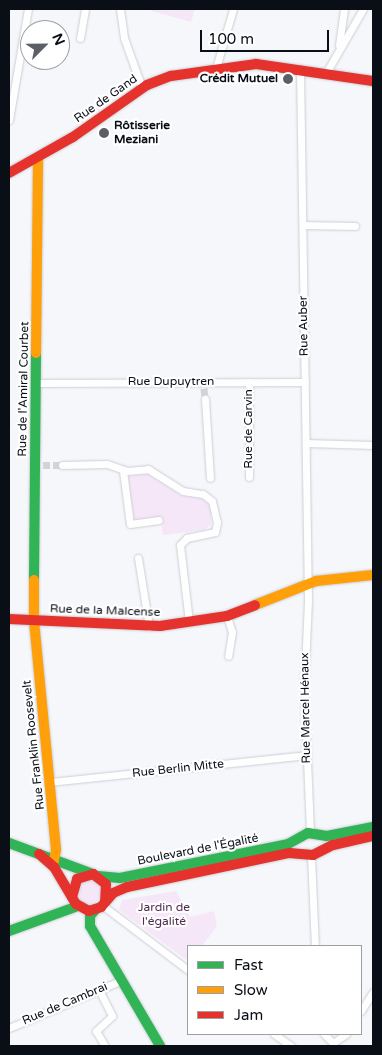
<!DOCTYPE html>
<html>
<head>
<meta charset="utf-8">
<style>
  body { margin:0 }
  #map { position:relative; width:382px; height:1055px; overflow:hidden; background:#f5f7fa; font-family:"Varela Round",sans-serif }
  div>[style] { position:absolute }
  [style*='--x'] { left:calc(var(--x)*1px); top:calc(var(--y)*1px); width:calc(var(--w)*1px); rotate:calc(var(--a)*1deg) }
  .green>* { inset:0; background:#f6e7f8 }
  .round { border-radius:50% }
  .street-tunnel>* { height:7px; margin-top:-3.5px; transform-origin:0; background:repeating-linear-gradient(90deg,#d2d4d8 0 7px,transparent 0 10.5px) }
  .roads { filter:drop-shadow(0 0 1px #cbced5) drop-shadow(0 0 1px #cbced5) }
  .street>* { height:7px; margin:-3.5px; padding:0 3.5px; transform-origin:3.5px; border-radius:3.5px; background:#fefefe }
  .fast>* { height:10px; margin:-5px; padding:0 5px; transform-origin:5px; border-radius:5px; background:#30b455 }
  .slow>* { height:10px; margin:-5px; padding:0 5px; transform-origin:5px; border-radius:5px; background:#ff9f0a }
  .jam>* { height:10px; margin:-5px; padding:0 5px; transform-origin:5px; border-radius:5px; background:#e5322d }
  .dots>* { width:14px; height:14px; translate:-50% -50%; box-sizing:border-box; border:2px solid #fff; border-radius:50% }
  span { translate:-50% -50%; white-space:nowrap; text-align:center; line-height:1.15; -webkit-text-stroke:4.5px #fff; paint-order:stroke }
  .poi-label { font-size:12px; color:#0a0e16; font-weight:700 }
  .right { translate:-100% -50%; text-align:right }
  .left { translate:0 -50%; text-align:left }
  .street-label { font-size:12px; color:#0a0e16 }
  .park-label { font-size:12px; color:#522c53 }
  .frame { position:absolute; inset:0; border:10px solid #0a0e16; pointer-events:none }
  .legend { position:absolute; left:187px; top:945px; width:175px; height:90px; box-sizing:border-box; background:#fff; border:1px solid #9d9fa2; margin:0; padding:6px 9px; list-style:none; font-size:15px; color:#0a0e16 }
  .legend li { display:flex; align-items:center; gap:10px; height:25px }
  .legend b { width:25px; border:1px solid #9d9fa2 }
  .north { position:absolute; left:20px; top:20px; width:50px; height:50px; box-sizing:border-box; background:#fff; border:1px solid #9d9fa2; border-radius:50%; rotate:67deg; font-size:14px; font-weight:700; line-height:20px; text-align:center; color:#0a0e16 }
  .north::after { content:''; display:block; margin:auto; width:18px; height:22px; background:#5c6066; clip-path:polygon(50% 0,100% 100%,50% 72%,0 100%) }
  .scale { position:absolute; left:200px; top:30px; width:129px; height:22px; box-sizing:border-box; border:2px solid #0a0e16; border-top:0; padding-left:6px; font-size:15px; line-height:18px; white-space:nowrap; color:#0a0e16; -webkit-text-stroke:4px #fff; paint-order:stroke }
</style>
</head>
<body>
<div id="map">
  <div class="green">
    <div style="clip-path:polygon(145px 9px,195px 9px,191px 22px)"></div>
    <div style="clip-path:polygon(148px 474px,180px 495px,204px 499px,211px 507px,211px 525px,204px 530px,163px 535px,160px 517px,134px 520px,127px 477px)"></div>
    <div class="round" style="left:77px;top:880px;width:24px;height:24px"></div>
    <div style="clip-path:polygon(176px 891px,190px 917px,214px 911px,217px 926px,202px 946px,188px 946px,188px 961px,119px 910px,122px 900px)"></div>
  </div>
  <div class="street-tunnel">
    <div style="--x:204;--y:388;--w:11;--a:85"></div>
    <div style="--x:43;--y:465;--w:19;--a:0"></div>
  </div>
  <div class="roads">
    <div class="street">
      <div style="--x:120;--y:9;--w:29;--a:82"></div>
      <div style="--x:124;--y:38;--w:53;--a:70.2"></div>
      <div style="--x:80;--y:38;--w:29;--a:-80"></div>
      <div style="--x:339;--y:45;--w:36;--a:-82"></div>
      <div style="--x:216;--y:68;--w:61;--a:-73.9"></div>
      <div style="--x:300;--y:69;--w:532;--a:89.14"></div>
      <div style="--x:308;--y:601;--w:87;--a:92.6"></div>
      <div style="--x:304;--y:688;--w:145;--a:87.6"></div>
      <div style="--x:326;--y:73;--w:74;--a:-60"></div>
      <div style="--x:9;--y:120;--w:113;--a:-80.3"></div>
      <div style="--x:303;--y:225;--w:52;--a:1.1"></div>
      <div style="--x:249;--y:382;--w:95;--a:90"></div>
      <div style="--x:37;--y:383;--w:268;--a:-0.2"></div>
      <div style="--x:205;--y:399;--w:79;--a:86.4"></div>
      <div style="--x:306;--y:443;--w:67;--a:1.7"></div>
      <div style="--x:62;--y:465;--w:45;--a:-1.3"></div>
      <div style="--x:107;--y:464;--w:21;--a:19"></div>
      <div style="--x:127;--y:471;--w:21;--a:-5"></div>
      <div style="--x:148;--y:469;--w:41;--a:32.2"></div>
      <div style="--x:183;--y:491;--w:20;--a:9"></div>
      <div style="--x:203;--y:494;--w:11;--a:38"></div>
      <div style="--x:212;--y:501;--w:22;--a:77"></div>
      <div style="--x:217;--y:522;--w:10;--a:101"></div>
      <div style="--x:215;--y:532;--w:29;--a:168"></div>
      <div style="--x:187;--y:538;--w:10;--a:135"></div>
      <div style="--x:180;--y:545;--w:78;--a:83.3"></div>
      <div style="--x:123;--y:471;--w:53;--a:82.5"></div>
      <div style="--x:130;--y:524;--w:29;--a:-8"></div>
      <div style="--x:138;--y:558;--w:70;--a:80.9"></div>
      <div style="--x:227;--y:616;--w:17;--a:73"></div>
      <div style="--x:232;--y:632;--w:24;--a:99"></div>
      <div style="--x:50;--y:782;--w:258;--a:-6"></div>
      <div style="--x:311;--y:856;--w:90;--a:87.5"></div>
      <div style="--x:102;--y:905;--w:108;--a:37.1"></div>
      <div style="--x:99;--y:990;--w:29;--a:63"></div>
      <div style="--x:112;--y:1016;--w:22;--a:137"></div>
      <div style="--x:96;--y:1031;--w:17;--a:59"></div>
      <div style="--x:361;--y:1011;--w:22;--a:-58"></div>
      <div style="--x:9;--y:1028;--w:123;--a:-23"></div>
      <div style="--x:274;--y:1034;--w:21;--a:35"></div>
      <div style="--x:324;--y:1034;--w:13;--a:45"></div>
      <div style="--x:333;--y:1043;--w:16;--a:-35"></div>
    </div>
    <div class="fast">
      <div style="--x:34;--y:580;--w:227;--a:-89.5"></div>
      <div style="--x:9;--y:843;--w:90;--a:20.3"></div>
      <div style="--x:98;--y:876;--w:22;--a:5"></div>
      <div style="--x:120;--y:878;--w:171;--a:-11.4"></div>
      <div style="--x:288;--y:844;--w:23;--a:-29"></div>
      <div style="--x:308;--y:833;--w:19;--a:9"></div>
      <div style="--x:327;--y:836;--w:47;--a:-11.1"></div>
      <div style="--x:96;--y:909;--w:9;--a:131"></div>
      <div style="--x:90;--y:916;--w:10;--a:90"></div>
      <div style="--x:90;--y:926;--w:139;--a:59.7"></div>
      <div style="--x:9;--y:931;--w:73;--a:-19.9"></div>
    </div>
    <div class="slow">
      <div style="--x:36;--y:353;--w:195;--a:-89.4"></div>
      <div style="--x:34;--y:580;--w:41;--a:90"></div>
      <div style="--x:34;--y:621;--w:230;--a:84.5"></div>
      <div style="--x:56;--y:850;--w:15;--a:101"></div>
      <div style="--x:255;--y:605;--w:66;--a:-21.5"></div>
      <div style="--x:316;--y:581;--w:57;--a:-6"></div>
    </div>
    <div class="jam">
      <div style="--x:9;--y:173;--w:73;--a:-29.4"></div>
      <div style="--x:73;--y:137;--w:90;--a:-35.1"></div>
      <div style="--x:147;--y:85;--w:26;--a:-21"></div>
      <div style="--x:171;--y:76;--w:86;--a:-8"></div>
      <div style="--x:256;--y:64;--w:118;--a:8.3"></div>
      <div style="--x:9;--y:619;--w:151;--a:2.7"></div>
      <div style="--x:160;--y:626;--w:68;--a:-8.5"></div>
      <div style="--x:227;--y:616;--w:30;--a:-21"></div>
      <div style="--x:39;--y:854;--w:20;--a:41"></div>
      <div style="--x:54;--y:867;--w:43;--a:59.3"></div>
      <div style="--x:76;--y:904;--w:15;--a:28"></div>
      <div style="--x:89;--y:911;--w:13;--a:-18"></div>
      <div style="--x:101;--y:907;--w:18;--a:-49"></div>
      <div style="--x:113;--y:893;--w:15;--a:-23"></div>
      <div style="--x:127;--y:887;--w:166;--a:-11.9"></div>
      <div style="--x:289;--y:853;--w:24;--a:5"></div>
      <div style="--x:313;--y:855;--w:22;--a:-27"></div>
      <div style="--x:333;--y:845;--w:41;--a:-12.7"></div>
      <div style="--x:72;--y:897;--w:19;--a:-74"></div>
      <div style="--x:77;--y:879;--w:17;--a:-17"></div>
      <div style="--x:93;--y:874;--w:16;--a:38"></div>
      <div style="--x:106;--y:884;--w:17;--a:93"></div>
    </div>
  </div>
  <div class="dots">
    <div style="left:288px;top:79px;background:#5c6066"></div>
    <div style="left:104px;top:133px;background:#5c6066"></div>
  </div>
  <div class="poi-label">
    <span class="right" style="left:278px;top:79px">Crédit Mutuel</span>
    <span class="left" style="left:114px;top:133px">Rôtisserie<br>Meziani</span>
  </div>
  <div class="street-label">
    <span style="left:106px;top:99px;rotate:-35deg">Rue de Gand</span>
    <span style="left:304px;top:326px;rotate:-91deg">Rue Auber</span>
    <span style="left:171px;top:382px">Rue Dupuytren</span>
    <span style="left:24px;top:389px;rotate:-89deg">Rue de l'Amiral Courbet</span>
    <span style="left:249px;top:429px;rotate:-90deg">Rue de Carvin</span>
    <span style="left:105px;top:611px;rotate:2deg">Rue de la Malcense</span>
    <span style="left:306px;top:708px;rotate:-91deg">Rue Marcel Hénaux</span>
    <span style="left:34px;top:745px;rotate:-96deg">Rue Franklin Roosevelt</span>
    <span style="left:178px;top:769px;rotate:-6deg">Rue Berlin Mitte</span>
    <span style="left:198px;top:850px;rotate:-11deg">Boulevard de l'Égalité</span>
    <span style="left:65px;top:1004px;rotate:-23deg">Rue de Cambrai</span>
  </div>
  <div class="park-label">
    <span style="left:164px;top:915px">Jardin de<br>l'égalité</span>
  </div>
  <div class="frame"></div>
  <ul class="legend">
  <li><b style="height:6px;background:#30b455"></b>Fast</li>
  <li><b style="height:6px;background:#ff9f0a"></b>Slow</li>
  <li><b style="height:6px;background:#e5322d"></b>Jam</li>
  </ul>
  <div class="north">N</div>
  <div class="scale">100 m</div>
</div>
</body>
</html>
